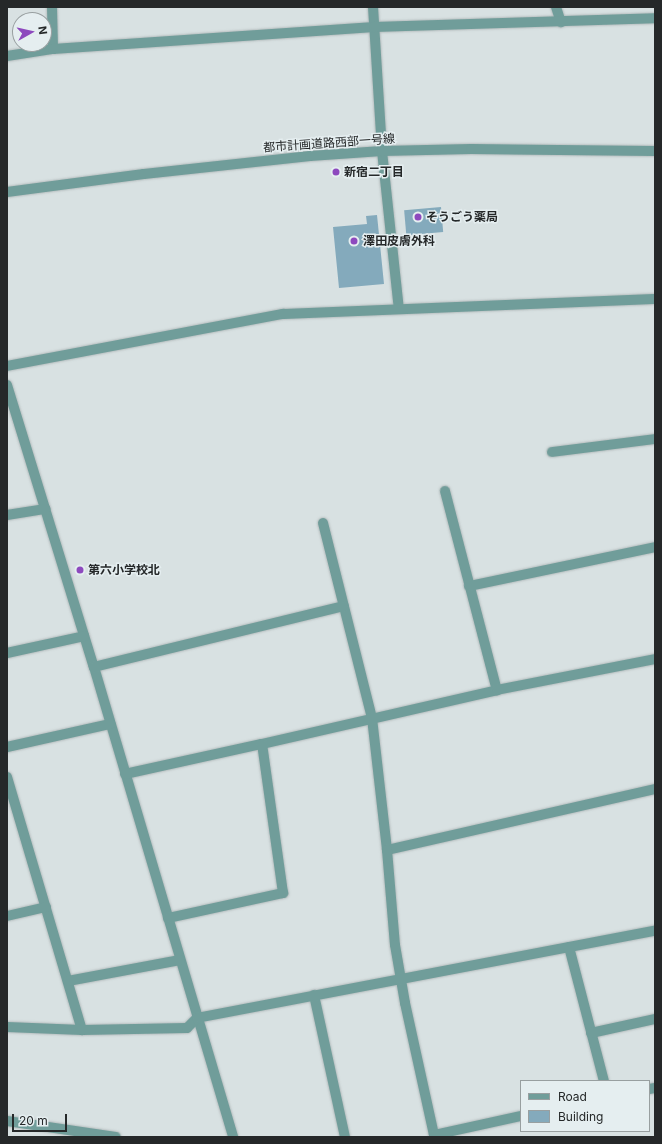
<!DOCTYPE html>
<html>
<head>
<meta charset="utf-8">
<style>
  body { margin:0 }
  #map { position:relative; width:662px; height:1144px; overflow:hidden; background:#d8e1e2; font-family:Inter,"Noto Sans JP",sans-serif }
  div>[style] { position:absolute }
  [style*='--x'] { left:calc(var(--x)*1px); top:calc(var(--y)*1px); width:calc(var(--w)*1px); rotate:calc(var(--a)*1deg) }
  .building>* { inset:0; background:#84aabc; transform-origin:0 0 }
  .roads { filter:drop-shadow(0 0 1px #b4bcbd) drop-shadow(0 0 1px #b4bcbd) }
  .minor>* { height:10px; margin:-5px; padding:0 5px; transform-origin:5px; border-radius:5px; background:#709d9a }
  .tertiary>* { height:10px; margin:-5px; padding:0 5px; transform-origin:5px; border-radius:5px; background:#709d9a }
  .dots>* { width:11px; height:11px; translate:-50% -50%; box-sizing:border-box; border:2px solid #e5eef0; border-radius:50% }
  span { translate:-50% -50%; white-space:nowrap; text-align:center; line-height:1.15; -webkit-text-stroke:3px #e5eef0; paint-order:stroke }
  .street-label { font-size:12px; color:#252829 }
  .poi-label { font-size:12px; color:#252829; font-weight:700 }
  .left { translate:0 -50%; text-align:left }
  .frame { position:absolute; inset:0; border:8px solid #252829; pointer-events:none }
  .legend { position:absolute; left:520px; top:1080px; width:130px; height:52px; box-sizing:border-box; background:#e5eef0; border:1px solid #989fa0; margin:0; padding:5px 7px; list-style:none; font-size:12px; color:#252829 }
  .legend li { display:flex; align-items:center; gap:8px; height:20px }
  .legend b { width:20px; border:1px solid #989fa0 }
  .north { position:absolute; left:12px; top:12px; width:40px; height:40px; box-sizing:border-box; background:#e5eef0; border:1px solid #989fa0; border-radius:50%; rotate:82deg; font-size:11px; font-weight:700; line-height:16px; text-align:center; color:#252829 }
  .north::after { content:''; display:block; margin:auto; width:14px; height:18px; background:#8d49be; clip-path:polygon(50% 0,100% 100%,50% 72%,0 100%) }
  .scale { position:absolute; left:12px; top:1114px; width:55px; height:18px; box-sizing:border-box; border:2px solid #252829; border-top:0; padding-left:5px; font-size:12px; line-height:14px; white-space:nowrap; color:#252829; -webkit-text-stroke:3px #e5eef0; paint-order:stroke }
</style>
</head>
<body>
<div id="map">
  <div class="building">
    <div style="left:441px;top:207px;width:25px;height:37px;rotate:85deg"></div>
    <div style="clip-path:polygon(377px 215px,384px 284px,339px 288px,333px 227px,367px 224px,366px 216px)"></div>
  </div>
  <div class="roads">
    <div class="minor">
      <div style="--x:52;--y:7;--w:42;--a:88.6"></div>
      <div style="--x:373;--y:7;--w:144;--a:86.4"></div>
      <div style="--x:382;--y:151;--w:159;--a:83.9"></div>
      <div style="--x:556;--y:7;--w:16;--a:72"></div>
      <div style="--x:7;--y:56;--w:47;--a:-8.7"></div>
      <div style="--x:53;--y:49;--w:322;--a:-3.9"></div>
      <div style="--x:374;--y:27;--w:281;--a:-1.8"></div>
      <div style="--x:7;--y:366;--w:281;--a:-10.7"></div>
      <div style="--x:283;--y:314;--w:372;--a:-2.3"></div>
      <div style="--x:7;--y:385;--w:295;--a:72.9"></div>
      <div style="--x:94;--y:667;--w:490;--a:73.5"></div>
      <div style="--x:552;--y:452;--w:104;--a:-7.2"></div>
      <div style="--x:445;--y:491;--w:206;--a:75.4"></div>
      <div style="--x:7;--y:515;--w:39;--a:-9"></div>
      <div style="--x:323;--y:523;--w:201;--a:75.9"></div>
      <div style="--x:372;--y:718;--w:133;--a:83.5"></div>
      <div style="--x:387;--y:850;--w:275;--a:-12.8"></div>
      <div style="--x:469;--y:586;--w:190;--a:-11.8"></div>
      <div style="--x:7;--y:653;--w:79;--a:-12.4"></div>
      <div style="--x:94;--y:667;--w:257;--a:-13.7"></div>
      <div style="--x:7;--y:747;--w:106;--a:-12.6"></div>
      <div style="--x:125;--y:774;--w:140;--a:-12.4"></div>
      <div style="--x:262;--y:744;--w:241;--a:-12.9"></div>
      <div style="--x:497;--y:690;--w:161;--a:-11.1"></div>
      <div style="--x:7;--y:777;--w:264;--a:73.5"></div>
      <div style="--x:387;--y:850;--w:95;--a:85.2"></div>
      <div style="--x:395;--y:945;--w:59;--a:80.2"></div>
      <div style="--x:405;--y:1003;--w:135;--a:77.6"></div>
      <div style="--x:434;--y:1135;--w:89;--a:-12.3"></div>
      <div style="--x:7;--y:916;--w:40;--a:-13"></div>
      <div style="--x:168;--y:918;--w:118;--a:-12.3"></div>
      <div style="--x:283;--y:893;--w:150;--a:-98"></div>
      <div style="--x:569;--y:947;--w:138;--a:75.4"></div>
      <div style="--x:68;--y:981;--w:114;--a:-10.6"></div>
      <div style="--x:314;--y:995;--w:145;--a:77.7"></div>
      <div style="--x:7;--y:1027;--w:75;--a:2.3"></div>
      <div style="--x:82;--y:1030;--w:105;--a:-1.1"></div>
      <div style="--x:187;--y:1028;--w:14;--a:-45"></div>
      <div style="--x:591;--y:1033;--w:66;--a:-12.3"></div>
      <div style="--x:649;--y:1089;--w:6;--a:-9"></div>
      <div style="--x:7;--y:1121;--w:110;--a:8.4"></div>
    </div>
    <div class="tertiary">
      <div style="--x:7;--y:192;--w:138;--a:-7.5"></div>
      <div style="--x:144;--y:174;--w:167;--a:-6.2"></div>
      <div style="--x:310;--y:156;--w:72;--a:-4"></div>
      <div style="--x:382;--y:151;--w:89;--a:-1.3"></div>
      <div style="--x:471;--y:149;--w:184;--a:0.6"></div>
      <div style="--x:197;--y:1018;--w:466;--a:-10.8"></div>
    </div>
  </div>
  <div class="dots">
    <div style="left:336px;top:172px;background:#8d49be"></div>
    <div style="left:418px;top:217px;background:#8d49be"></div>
    <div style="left:354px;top:241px;background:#8d49be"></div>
    <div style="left:80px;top:570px;background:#8d49be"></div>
  </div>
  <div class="street-label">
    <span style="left:329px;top:143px;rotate:-4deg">都市計画道路西部一号線</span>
  </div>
  <div class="poi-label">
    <span class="left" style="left:344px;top:172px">新宿二丁目</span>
    <span class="left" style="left:426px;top:217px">そうごう薬局</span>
    <span class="left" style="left:363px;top:241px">澤田皮膚外科</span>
    <span class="left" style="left:88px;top:570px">第六小学校北</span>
  </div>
  <div class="frame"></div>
  <ul class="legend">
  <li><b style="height:5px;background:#709d9a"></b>Road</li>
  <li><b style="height:11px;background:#84aabc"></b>Building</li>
  </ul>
  <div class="north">N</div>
  <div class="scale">20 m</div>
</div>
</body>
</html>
